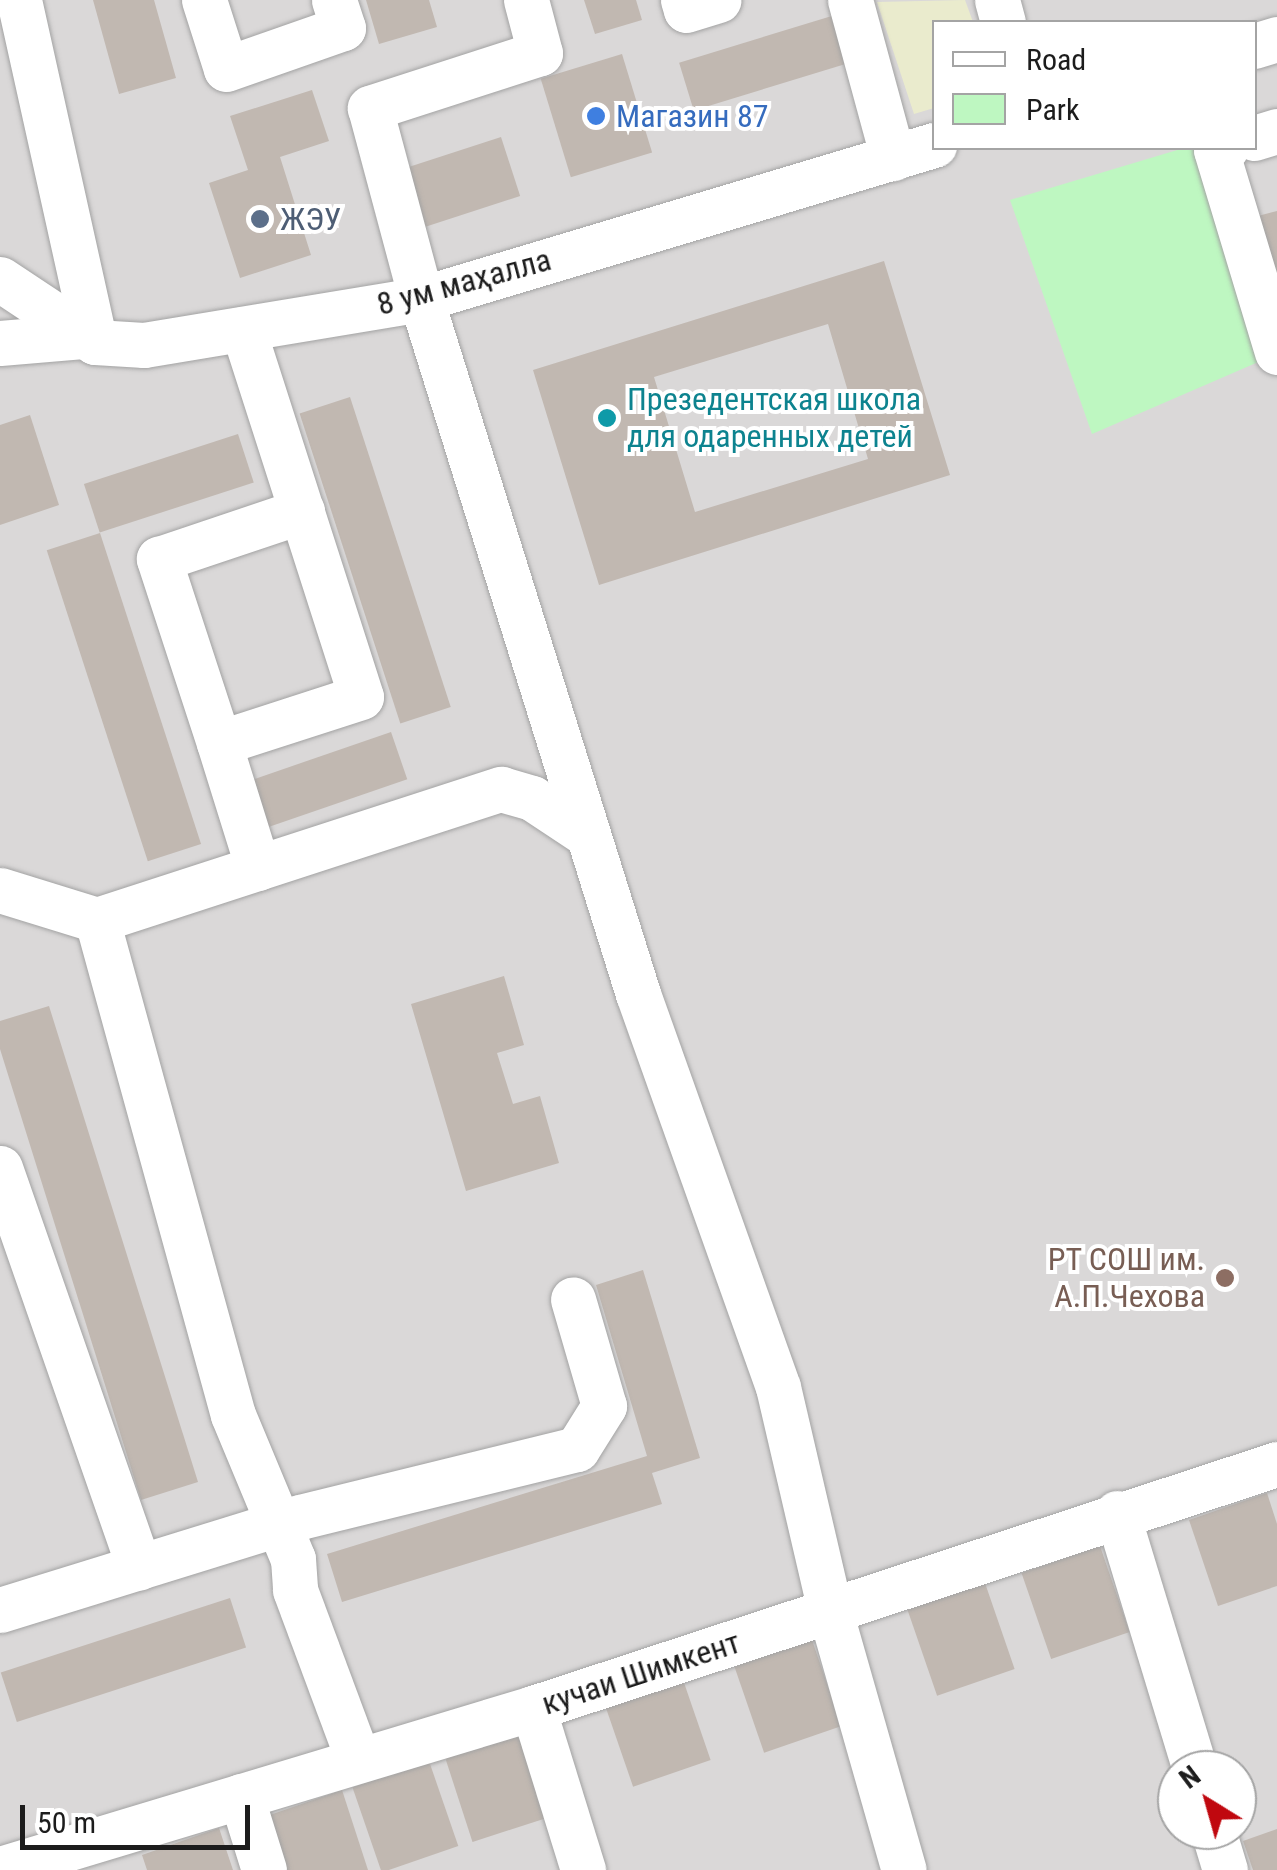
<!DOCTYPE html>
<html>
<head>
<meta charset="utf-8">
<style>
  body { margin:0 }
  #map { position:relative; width:1277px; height:1870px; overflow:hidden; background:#ede8e1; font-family:"Roboto Condensed",sans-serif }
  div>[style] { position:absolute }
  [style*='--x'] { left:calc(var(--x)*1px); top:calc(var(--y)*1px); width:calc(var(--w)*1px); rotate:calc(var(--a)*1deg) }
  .residential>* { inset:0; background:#dad8d8 }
  .farmland>* { inset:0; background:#eaebcd }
  .park>* { inset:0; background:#bef7c1 }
  .building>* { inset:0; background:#c1b8b1; transform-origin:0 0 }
  .roads { filter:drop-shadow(0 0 2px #a3a3a3) drop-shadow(0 0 2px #a3a3a3) }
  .minor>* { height:45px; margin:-22.5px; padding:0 22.5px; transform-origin:22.5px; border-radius:22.5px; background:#fff }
  .dots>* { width:28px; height:28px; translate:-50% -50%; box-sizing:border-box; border:5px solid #fff; border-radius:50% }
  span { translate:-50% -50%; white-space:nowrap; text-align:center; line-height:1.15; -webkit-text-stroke:8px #fff; paint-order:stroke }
  .shop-label { font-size:32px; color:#366cbe }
  .left { translate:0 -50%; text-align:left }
  .service-label { font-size:32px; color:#4e5e75 }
  .street-label { font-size:32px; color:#1c1c1c }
  .culture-label { font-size:32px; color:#0d838f }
  .education-label { font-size:32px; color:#785e54 }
  .right { translate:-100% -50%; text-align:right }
  .legend { position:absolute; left:932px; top:20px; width:325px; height:130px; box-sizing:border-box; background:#fff; border:2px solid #a4a4a4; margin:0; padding:12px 18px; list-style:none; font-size:30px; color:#1c1c1c }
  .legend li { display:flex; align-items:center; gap:20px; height:50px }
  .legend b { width:50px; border:2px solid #a4a4a4 }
  .north { position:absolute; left:1157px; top:1750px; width:100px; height:100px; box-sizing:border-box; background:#fff; border:2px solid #a4a4a4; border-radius:50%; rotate:323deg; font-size:28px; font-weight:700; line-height:40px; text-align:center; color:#1c1c1c }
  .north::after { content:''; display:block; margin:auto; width:35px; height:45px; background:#c0080f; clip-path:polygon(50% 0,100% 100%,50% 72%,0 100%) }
  .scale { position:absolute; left:20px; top:1805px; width:230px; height:45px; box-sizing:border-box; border:5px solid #1c1c1c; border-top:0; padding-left:12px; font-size:30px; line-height:35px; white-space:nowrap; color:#1c1c1c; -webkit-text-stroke:8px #fff; paint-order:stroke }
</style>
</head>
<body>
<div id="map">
  <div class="residential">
    <div style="clip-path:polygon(evenodd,0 0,1277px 0,1277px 1870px,0 1870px,0 0,934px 22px,1254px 22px,1254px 148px,934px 148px,934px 22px,0 0,1177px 1770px,1237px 1770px,1237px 1830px,1177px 1830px,1177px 1770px)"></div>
  </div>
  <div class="farmland">
    <div style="clip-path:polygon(965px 0,973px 22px,934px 22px,934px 108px,914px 114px,877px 2px)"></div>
  </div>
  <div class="park">
    <div style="clip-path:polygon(1184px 148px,1195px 148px,1263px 360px,1092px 434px,1010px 200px)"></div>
  </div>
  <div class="building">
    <div style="clip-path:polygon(93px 0,154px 0,176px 78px,119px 94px)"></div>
    <div style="clip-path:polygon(366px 0,429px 0,437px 27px,379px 44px)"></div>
    <div style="clip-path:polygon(584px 0,636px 0,642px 20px,595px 34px)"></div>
    <div style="left:835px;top:15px;width:50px;height:163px;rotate:73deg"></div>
    <div style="left:622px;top:54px;width:103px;height:85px;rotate:73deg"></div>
    <div style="clip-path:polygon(312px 90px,329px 141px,280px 157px,311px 255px,240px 278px,209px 183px,248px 170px,230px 116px)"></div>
    <div style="left:501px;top:137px;width:62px;height:114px;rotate:72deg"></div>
    <div style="clip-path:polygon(1277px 211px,1277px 277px,1258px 216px)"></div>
    <div style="clip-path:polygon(evenodd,884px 261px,950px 475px,599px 585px,533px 370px,884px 261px,828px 324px,868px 459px,695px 512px,654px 377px,828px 324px)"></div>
    <div style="left:350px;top:397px;width:326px;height:53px;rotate:72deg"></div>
    <div style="clip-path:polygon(30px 415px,59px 505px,0 525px,0 425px)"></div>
    <div style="left:238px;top:434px;width:51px;height:162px;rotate:72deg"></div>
    <div style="left:100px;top:533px;width:327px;height:56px;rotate:72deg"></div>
    <div style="left:391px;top:732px;width:50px;height:164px;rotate:71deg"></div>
    <div style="clip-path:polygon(504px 976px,524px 1045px,497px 1053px,513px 1104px,540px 1096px,559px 1163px,466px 1191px,411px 1004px)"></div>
    <div style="clip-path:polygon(49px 1006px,198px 1482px,141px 1500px,0 1049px,0 1021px)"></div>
    <div style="clip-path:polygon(643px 1270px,700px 1458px,652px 1473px,662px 1504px,342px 1602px,327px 1554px,647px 1456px,596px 1285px)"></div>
    <div style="clip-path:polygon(1267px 1493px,1277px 1524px,1277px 1586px,1218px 1606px,1189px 1520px)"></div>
    <div style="left:1100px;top:1546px;width:91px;height:83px;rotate:71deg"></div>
    <div style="left:985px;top:1583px;width:91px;height:82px;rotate:71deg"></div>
    <div style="left:230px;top:1598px;width:52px;height:241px;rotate:72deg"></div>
    <div style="left:812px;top:1640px;width:91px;height:82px;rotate:71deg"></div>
    <div style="left:681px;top:1674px;width:91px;height:82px;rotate:71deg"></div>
    <div style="left:523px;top:1732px;width:89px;height:82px;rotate:72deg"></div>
    <div style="left:429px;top:1761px;width:90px;height:81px;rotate:71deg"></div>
    <div style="clip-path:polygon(342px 1790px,368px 1870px,282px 1870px,264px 1817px)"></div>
    <div style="clip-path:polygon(219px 1828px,233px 1870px,147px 1870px,142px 1855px)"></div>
    <div style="clip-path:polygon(1277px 1829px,1277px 1870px,1253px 1870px,1243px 1841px)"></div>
  </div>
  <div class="roads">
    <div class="minor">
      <div style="--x:19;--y:0;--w:350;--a:77.5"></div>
      <div style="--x:204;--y:0;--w:72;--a:72.3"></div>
      <div style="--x:226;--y:69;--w:124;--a:-19.3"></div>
      <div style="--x:343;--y:28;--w:29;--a:-108"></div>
      <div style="--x:526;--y:0;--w:55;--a:75.2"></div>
      <div style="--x:540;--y:53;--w:179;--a:162.1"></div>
      <div style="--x:370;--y:108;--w:198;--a:75"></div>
      <div style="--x:421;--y:299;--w:728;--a:72.66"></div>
      <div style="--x:638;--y:994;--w:417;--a:70.4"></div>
      <div style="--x:778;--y:1387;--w:230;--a:76.9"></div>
      <div style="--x:830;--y:1611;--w:269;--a:74.1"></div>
      <div style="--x:683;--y:0;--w:10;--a:73"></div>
      <div style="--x:686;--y:10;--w:34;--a:-17"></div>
      <div style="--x:850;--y:0;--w:164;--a:74.8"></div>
      <div style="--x:997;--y:0;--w:23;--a:75"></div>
      <div style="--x:1254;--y:46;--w:24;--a:-17"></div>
      <div style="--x:1254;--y:138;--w:24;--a:-17"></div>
      <div style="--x:1226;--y:148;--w:10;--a:169"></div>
      <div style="--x:1216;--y:150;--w:211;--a:73.2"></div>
      <div style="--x:0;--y:279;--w:114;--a:33.6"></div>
      <div style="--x:95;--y:342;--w:49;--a:3.5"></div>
      <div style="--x:144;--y:345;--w:281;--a:-9.4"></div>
      <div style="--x:421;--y:299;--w:536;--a:-16.71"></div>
      <div style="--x:243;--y:329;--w:386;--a:72.2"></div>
      <div style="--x:361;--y:697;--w:149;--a:162.1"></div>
      <div style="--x:219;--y:743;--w:131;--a:72.7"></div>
      <div style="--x:0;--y:343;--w:83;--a:-4.8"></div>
      <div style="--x:219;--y:743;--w:194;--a:-108.1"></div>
      <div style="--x:159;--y:559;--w:151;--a:-18.6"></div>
      <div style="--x:0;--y:890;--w:102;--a:17.2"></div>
      <div style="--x:97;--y:920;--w:513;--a:74.64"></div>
      <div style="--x:233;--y:1415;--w:156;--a:67.4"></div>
      <div style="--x:293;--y:1559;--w:31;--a:86"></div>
      <div style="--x:295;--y:1590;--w:180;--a:69.6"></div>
      <div style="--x:97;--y:920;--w:425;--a:-18"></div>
      <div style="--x:501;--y:789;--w:32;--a:16"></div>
      <div style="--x:532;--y:798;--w:67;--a:33.5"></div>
      <div style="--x:0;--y:1168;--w:423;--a:70.8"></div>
      <div style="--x:1117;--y:1513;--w:269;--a:73.1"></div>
      <div style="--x:0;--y:1610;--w:314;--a:-17.2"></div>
      <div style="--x:300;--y:1517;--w:285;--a:-13.8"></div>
      <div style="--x:577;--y:1449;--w:51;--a:-57.9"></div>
      <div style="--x:604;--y:1406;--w:111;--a:-106.2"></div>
      <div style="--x:533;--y:1708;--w:170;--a:72.8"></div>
      <div style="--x:241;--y:1796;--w:77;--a:72.7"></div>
      <div style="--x:1213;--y:1830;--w:42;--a:73.3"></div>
      <div style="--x:0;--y:1869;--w:557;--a:-16.81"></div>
      <div style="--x:533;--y:1708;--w:783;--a:-18.16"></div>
    </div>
  </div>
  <div class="dots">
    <div style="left:596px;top:116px;background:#3f7fe0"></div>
    <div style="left:260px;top:219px;background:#5c6f8a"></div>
    <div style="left:607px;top:418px;background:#0f9aa8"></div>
    <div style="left:1225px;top:1278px;background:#8d6e63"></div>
  </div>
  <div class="shop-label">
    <span class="left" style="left:616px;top:116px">Магазин 87</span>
  </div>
  <div class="service-label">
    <span class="left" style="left:280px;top:219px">ЖЭУ</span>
  </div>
  <div class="street-label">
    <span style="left:464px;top:282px;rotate:-15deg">8 ум маҳалла</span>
    <span style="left:641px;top:1673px;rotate:-18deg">кучаи Шимкент</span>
  </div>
  <div class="culture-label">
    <span class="left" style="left:627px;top:418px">Презедентская школа<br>для одаренных детей</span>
  </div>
  <div class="education-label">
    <span class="right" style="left:1205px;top:1278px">РТ СОШ им.<br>А.П.Чехова</span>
  </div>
  <ul class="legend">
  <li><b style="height:12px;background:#fff"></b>Road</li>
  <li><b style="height:28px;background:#bef7c1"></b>Park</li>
  </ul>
  <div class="north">N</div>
  <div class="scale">50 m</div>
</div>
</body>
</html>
